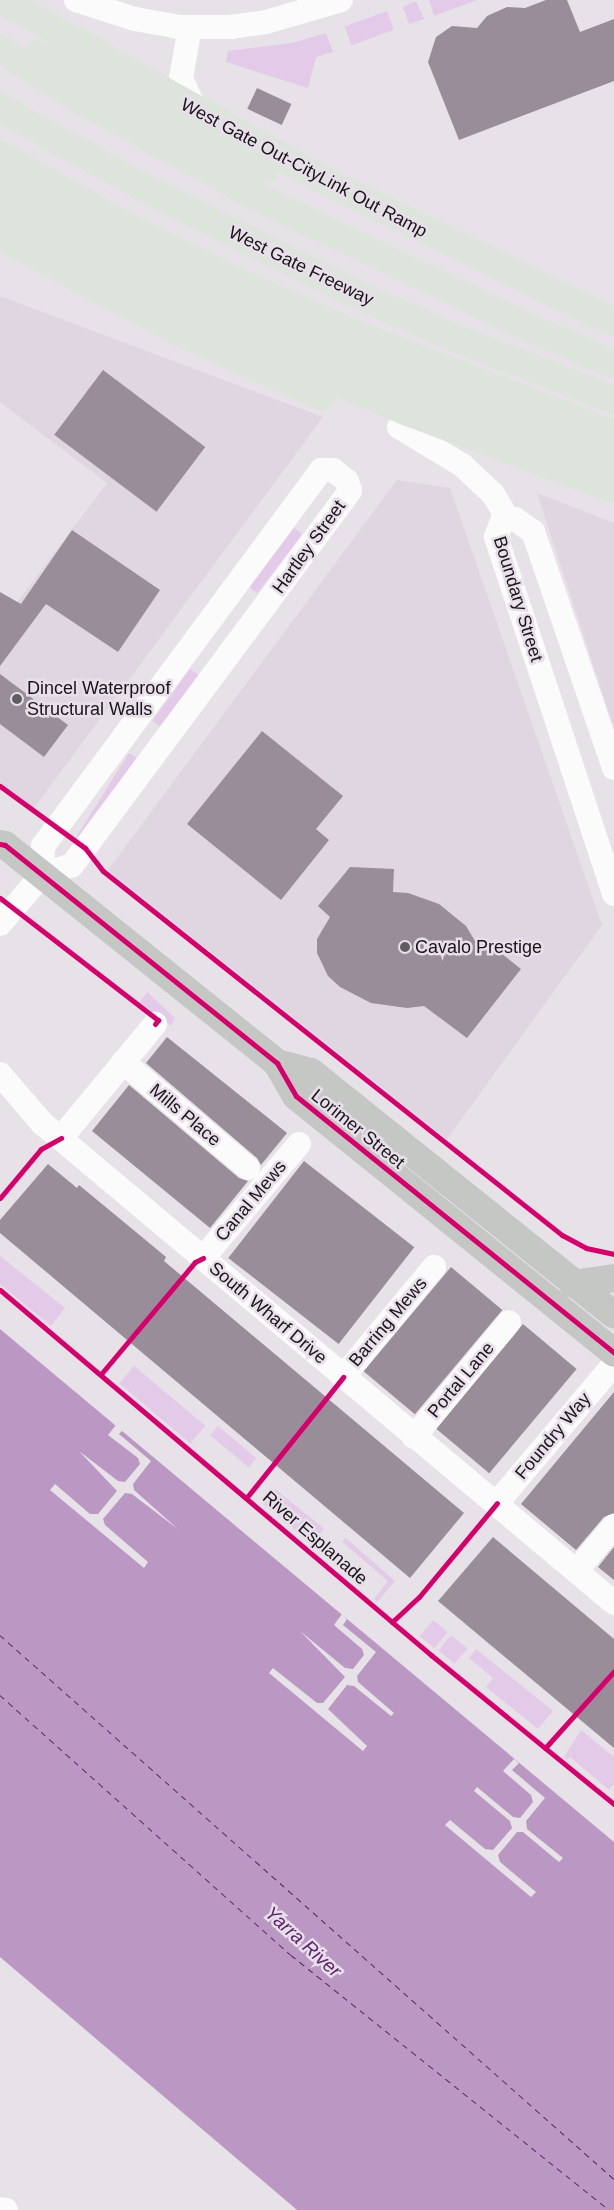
<!DOCTYPE html>
<html>
<head>
<meta charset="utf-8">
<style>
  body { margin:0 }
  #map { position:relative; width:614px; height:2210px; overflow:hidden; background:#e7e2e7; font-family:Helvetica,sans-serif }
  div>[style] { position:absolute }
  [style*='--x'] { left:calc(var(--x)*1px); top:calc(var(--y)*1px); width:calc(var(--w)*1px); rotate:calc(var(--a)*1deg) }
  .built>* { inset:0; background:#dfd6e1 }
  .green>* { inset:0; background:#e3cae9; transform-origin:0 0 }
  .water>* { inset:0; background:#bb98c3 }
  .pier>* { inset:0; background:#e7e2e7 }
  .ferry>* { height:1px; margin-top:-0.5px; transform-origin:0; background:repeating-linear-gradient(90deg,#5e246c 0 6px,transparent 0 11px) }
  .building>* { inset:0; background:#988d99; transform-origin:0 0 }
  .minor>* { height:24px; margin:-12px; padding:0 12px; transform-origin:12px; border-radius:12px; background:#fbfbfb }
  .major>* { height:28px; margin:-14px; padding:0 14px; transform-origin:14px; border-radius:14px; background:#c5c7c4 }
  .highway>* { height:28px; margin:-14px; padding:0 14px; transform-origin:14px; border-radius:14px; background:#dce4db }
  .cycleway>* { height:5px; margin:-2.5px; padding:0 2.5px; transform-origin:2.5px; border-radius:2.5px; background:#d6006c }
  .dots>* { width:14px; height:14px; translate:-50% -50%; box-sizing:border-box; border:2px solid #e8dfea; border-radius:50% }
  span { translate:-50% -50%; white-space:nowrap; text-align:center; line-height:1.15; -webkit-text-stroke:5px #e8dfea; paint-order:stroke }
  .street-label { font-size:18px; color:#181518 }
  .poi-label { font-size:18px; color:#181518 }
  .left { translate:0 -50%; text-align:left }
  .water-label { font-size:19px; color:#5e246c; font-style:italic }
</style>
</head>
<body>
<div id="map">
  <div class="built">
    <div style="clip-path:polygon(0 296px,323px 417px,32px 811px,0 785px,0 625px,107px 483px,0 402px)"></div>
    <div style="clip-path:polygon(397px 480px,450px 488px,602px 925px,447px 1139px,108px 870px)"></div>
    <div style="clip-path:polygon(537px 493px,614px 523px,614px 728px)"></div>
  </div>
  <div class="green">
    <div style="clip-path:polygon(429px 0,477px 0,434px 16px)"></div>
    <div style="clip-path:polygon(416px 1px,424px 19px,409px 24px,403px 7px)"></div>
    <div style="left:387px;top:11px;width:20px;height:45px;rotate:70deg"></div>
    <div style="clip-path:polygon(326px 33px,333px 52px,316px 57px,308px 88px,226px 62px,228px 51px,292px 43px)"></div>
    <div style="left:294px;top:528px;width:10px;height:74px;rotate:37deg"></div>
    <div style="clip-path:polygon(190px 669px,199px 675px,160px 726px,152px 721px)"></div>
    <div style="left:129px;top:753px;width:9px;height:98px;rotate:32deg"></div>
    <div style="clip-path:polygon(147px 992px,175px 1018px,171px 1026px,140px 1002px)"></div>
    <div style="clip-path:polygon(0 1256px,65px 1308px,51px 1326px,0 1284px)"></div>
    <div style="left:134px;top:1366px;width:93px;height:23px;rotate:40deg"></div>
    <div style="left:218px;top:1426px;width:50px;height:12px;rotate:40deg"></div>
    <div style="left:275px;top:1489px;width:63px;height:19px;rotate:39deg"></div>
    <div style="clip-path:polygon(346px 1538px,395px 1581px,377px 1602px,374px 1599px,388px 1581px,342px 1542px)"></div>
    <div style="left:433px;top:1620px;width:19px;height:21px;rotate:39deg"></div>
    <div style="left:451px;top:1635px;width:21px;height:20px;rotate:39deg"></div>
    <div style="clip-path:polygon(476px 1649px,553px 1711px,538px 1729px,486px 1687px,493px 1678px,469px 1658px)"></div>
    <div style="clip-path:polygon(581px 1730px,614px 1757px,614px 1784px,609px 1790px,570px 1757px,567px 1760px,564px 1757px)"></div>
  </div>
  <div class="water">
    <div style="clip-path:polygon(0 1329px,614px 1842px,614px 2210px,297px 2210px,0 1957px)"></div>
  </div>
  <div class="pier">
    <div style="clip-path:polygon(116px 1425px,123px 1430px,119px 1434px,151px 1461px,133px 1484px,134px 1490px,179px 1530px,132px 1494px,125px 1493px,103px 1519px,105px 1525px,148px 1562px,144px 1568px,50px 1490px,55px 1484px,90px 1514px,98px 1514px,117px 1491px,79px 1451px,118px 1481px,125px 1482px,140px 1464px,138px 1458px,108px 1435px)"></div>
    <div style="clip-path:polygon(342px 1614px,347px 1619px,343px 1625px,376px 1652px,357px 1676px,358px 1682px,394px 1713px,391px 1716px,354px 1686px,347px 1685px,328px 1709px,367px 1746px,363px 1751px,269px 1673px,273px 1668px,317px 1703px,323px 1703px,345px 1677px,300px 1631px,345px 1668px,353px 1669px,364px 1655px,362px 1649px,334px 1625px)"></div>
    <div style="clip-path:polygon(514px 1759px,519px 1763px,512px 1770px,545px 1798px,526px 1821px,527px 1829px,563px 1858px,559px 1862px,523px 1832px,517px 1832px,498px 1855px,500px 1862px,536px 1892px,531px 1897px,445px 1825px,450px 1820px,485px 1849px,493px 1850px,512px 1828px,510px 1821px,474px 1791px,477px 1787px,513px 1817px,520px 1818px,533px 1802px,531px 1795px,503px 1771px)"></div>
  </div>
  <div class="ferry">
    <div style="--x:0;--y:1635;--w:820;--a:41.54"></div>
    <div style="--x:0;--y:1695;--w:390;--a:41.8"></div>
    <div style="--x:291;--y:1955;--w:408;--a:38.7"></div>
  </div>
  <div class="building">
    <div style="clip-path:polygon(546px 0,567px 0,580px 32px,614px 19px,614px 81px,459px 140px,428px 62px,436px 37px,452px 26px,477px 28px,487px 16px,507px 7px,525px 8px)"></div>
    <div style="left:257px;top:88px;width:38px;height:23px;rotate:25deg"></div>
    <div style="left:103px;top:370px;width:128px;height:81px;rotate:37deg"></div>
    <div style="clip-path:polygon(72px 530px,160px 590px,118px 652px,46px 604px,0 666px,0 592px,21px 604px)"></div>
    <div style="clip-path:polygon(0 674px,68px 725px,44px 757px,0 724px)"></div>
    <div style="clip-path:polygon(262px 731px,343px 796px,316px 829px,329px 840px,281px 900px,187px 824px)"></div>
    <div style="clip-path:polygon(350px 867px,394px 869px,393px 892px,408px 893px,439px 904px,466px 926px,475px 941px,483px 939px,521px 969px,467px 1038px,424px 1006px,407px 1008px,371px 1003px,340px 987px,328px 976px,317px 953px,317px 939px,330px 917px,318px 906px)"></div>
    <div style="clip-path:polygon(167px 1037px,287px 1133px,261px 1165px,257px 1158px,146px 1063px)"></div>
    <div style="clip-path:polygon(129px 1085px,239px 1178px,248px 1181px,210px 1228px,92px 1131px)"></div>
    <div style="left:304px;top:1161px;width:140px;height:123px;rotate:38deg"></div>
    <div style="clip-path:polygon(48px 1164px,77px 1188px,79px 1185px,148px 1242px,166px 1257px,164px 1261px,464px 1513px,410px 1578px,0 1233px,0 1220px)"></div>
    <div style="left:451px;top:1267px;width:67px;height:136px;rotate:40deg"></div>
    <div style="left:523px;top:1324px;width:70px;height:136px;rotate:40deg"></div>
    <div style="clip-path:polygon(614px 1392px,614px 1513px,604px 1517px,576px 1550px,521px 1504px)"></div>
    <div style="clip-path:polygon(493px 1537px,614px 1639px,614px 1748px,438px 1601px)"></div>
    <div style="clip-path:polygon(614px 1547px,614px 1580px,598px 1567px)"></div>
  </div>
  <div class="minor">
    <div style="--x:76;--y:0;--w:62;--a:17.9"></div>
    <div style="--x:135;--y:19;--w:46;--a:10.1"></div>
    <div style="--x:180;--y:27;--w:51;--a:0"></div>
    <div style="--x:231;--y:27;--w:35;--a:-8"></div>
    <div style="--x:266;--y:22;--w:78;--a:-16.3"></div>
    <div style="--x:190;--y:27;--w:52;--a:100"></div>
    <div style="--x:181;--y:78;--w:36;--a:66"></div>
    <div style="--x:399;--y:427;--w:74;--a:31.1"></div>
    <div style="--x:462;--y:465;--w:42;--a:43.1"></div>
    <div style="--x:493;--y:494;--w:29;--a:59"></div>
    <div style="--x:321;--y:470;--w:12;--a:0"></div>
    <div style="--x:333;--y:470;--w:18;--a:38"></div>
    <div style="--x:347;--y:481;--w:10;--a:73"></div>
    <div style="--x:350;--y:491;--w:466;--a:126.6"></div>
    <div style="--x:72;--y:865;--w:32;--a:162"></div>
    <div style="--x:42;--y:875;--w:29;--a:-88"></div>
    <div style="--x:43;--y:846;--w:468;--a:-53.5"></div>
    <div style="--x:614;--y:768;--w:250;--a:-108.9"></div>
    <div style="--x:533;--y:532;--w:22;--a:-144"></div>
    <div style="--x:515;--y:519;--w:13;--a:171"></div>
    <div style="--x:502;--y:521;--w:17;--a:111"></div>
    <div style="--x:496;--y:537;--w:376;--a:71.7"></div>
    <div style="--x:0;--y:924;--w:65;--a:-49.4"></div>
    <div style="--x:123;--y:1062;--w:164;--a:40.3"></div>
    <div style="--x:0;--y:1074;--w:65;--a:49.4"></div>
    <div style="--x:42;--y:1123;--w:747;--a:40"></div>
    <div style="--x:61;--y:1138;--w:148;--a:-50.5"></div>
    <div style="--x:203;--y:1258;--w:149;--a:-49.9"></div>
    <div style="--x:343;--y:1377;--w:143;--a:-50.4"></div>
    <div style="--x:414;--y:1437;--w:149;--a:-50.4"></div>
    <div style="--x:497;--y:1503;--w:182;--a:-49.9"></div>
    <div style="--x:576;--y:1571;--w:59;--a:-49.8"></div>
    <div style="--x:0;--y:2209;--w:6;--a:9"></div>
  </div>
  <div class="major">
    <div style="--x:0;--y:844;--w:5;--a:11"></div>
    <div style="--x:5;--y:845;--w:349;--a:38.7"></div>
    <div style="--x:277;--y:1063;--w:38;--a:60"></div>
    <div style="--x:296;--y:1096;--w:409;--a:38.9"></div>
    <div style="--x:277;--y:1063;--w:35;--a:15"></div>
    <div style="--x:311;--y:1072;--w:388;--a:38.7"></div>
    <div style="--x:573;--y:1284;--w:41;--a:-8.3"></div>
  </div>
  <div class="highway">
    <div style="--x:2;--y:0;--w:364;--a:29.3"></div>
    <div style="--x:319;--y:178;--w:328;--a:26"></div>
    <div style="--x:0;--y:49;--w:90;--a:32.3"></div>
    <div style="--x:76;--y:97;--w:198;--a:29"></div>
    <div style="--x:249;--y:193;--w:314;--a:25.7"></div>
    <div style="--x:532;--y:329;--w:89;--a:23.1"></div>
    <div style="--x:39;--y:54;--w:253;--a:27.1"></div>
    <div style="--x:0;--y:108;--w:171;--a:29"></div>
    <div style="--x:150;--y:191;--w:233;--a:26.6"></div>
    <div style="--x:358;--y:295;--w:114;--a:23.9"></div>
    <div style="--x:462;--y:341;--w:163;--a:21.2"></div>
    <div style="--x:0;--y:155;--w:138;--a:29.5"></div>
    <div style="--x:120;--y:223;--w:137;--a:26.4"></div>
    <div style="--x:243;--y:284;--w:117;--a:24.2"></div>
    <div style="--x:350;--y:332;--w:283;--a:21.1"></div>
    <div style="--x:0;--y:184;--w:146;--a:29.6"></div>
    <div style="--x:127;--y:256;--w:174;--a:25.5"></div>
    <div style="--x:284;--y:331;--w:151;--a:22.6"></div>
    <div style="--x:423;--y:389;--w:204;--a:20.7"></div>
    <div style="--x:0;--y:214;--w:137;--a:28.8"></div>
    <div style="--x:120;--y:280;--w:194;--a:25.6"></div>
    <div style="--x:295;--y:364;--w:125;--a:23.1"></div>
    <div style="--x:410;--y:413;--w:218;--a:20.4"></div>
    <div style="--x:0;--y:236;--w:203;--a:28.2"></div>
    <div style="--x:179;--y:332;--w:156;--a:24.3"></div>
  </div>
  <div class="cycleway">
    <div style="--x:0;--y:786;--w:105;--a:36.1"></div>
    <div style="--x:85;--y:848;--w:29;--a:52"></div>
    <div style="--x:103;--y:871;--w:586;--a:38.42"></div>
    <div style="--x:562;--y:1235;--w:27;--a:28"></div>
    <div style="--x:586;--y:1248;--w:29;--a:12"></div>
    <div style="--x:0;--y:844;--w:5;--a:11"></div>
    <div style="--x:5;--y:845;--w:349;--a:38.7"></div>
    <div style="--x:277;--y:1063;--w:38;--a:60"></div>
    <div style="--x:296;--y:1096;--w:409;--a:38.9"></div>
    <div style="--x:0;--y:898;--w:200;--a:37.7"></div>
    <div style="--x:158;--y:1020;--w:5;--a:127"></div>
    <div style="--x:0;--y:1198;--w:64;--a:-50.1"></div>
    <div style="--x:41;--y:1149;--w:23;--a:-29"></div>
    <div style="--x:0;--y:1290;--w:565;--a:40.26"></div>
    <div style="--x:431;--y:1655;--w:236;--a:39.2"></div>
    <div style="--x:101;--y:1374;--w:146;--a:-50"></div>
    <div style="--x:195;--y:1262;--w:9;--a:-27"></div>
    <div style="--x:247;--y:1497;--w:154;--a:-51.3"></div>
    <div style="--x:392;--y:1622;--w:37;--a:-43"></div>
    <div style="--x:419;--y:1597;--w:122;--a:-50.3"></div>
    <div style="--x:545;--y:1748;--w:103;--a:-48.1"></div>
  </div>
  <div class="dots">
    <div style="left:17px;top:699px;background:#605d60"></div>
    <div style="left:405px;top:947px;background:#605d60"></div>
  </div>
  <div class="street-label">
    <span style="left:304px;top:168px;rotate:28deg">West Gate Out-CityLink Out Ramp</span>
    <span style="left:301px;top:266px;rotate:26deg">West Gate Freeway</span>
    <span style="left:309px;top:547px;rotate:-54deg">Hartley Street</span>
    <span style="left:518px;top:599px;rotate:73deg">Boundary Street</span>
    <span style="left:185px;top:1115px;rotate:40deg">Mills Place</span>
    <span style="left:358px;top:1129px;rotate:39deg">Lorimer Street</span>
    <span style="left:251px;top:1201px;rotate:-50deg">Canal Mews</span>
    <span style="left:268px;top:1313px;rotate:40deg">South Wharf Drive</span>
    <span style="left:388px;top:1322px;rotate:-50deg">Barring Mews</span>
    <span style="left:461px;top:1380px;rotate:-50deg">Portal Lane</span>
    <span style="left:553px;top:1436px;rotate:-50deg">Foundry Way</span>
    <span style="left:315px;top:1538px;rotate:41deg">River Esplanade</span>
  </div>
  <div class="poi-label">
    <span class="left" style="left:27px;top:699px">Dincel Waterproof<br>Structural Walls</span>
    <span class="left" style="left:415px;top:947px">Cavalo Prestige</span>
  </div>
  <div class="water-label">
    <span style="left:303px;top:1942px;rotate:42deg">Yarra River</span>
  </div>
</div>
</body>
</html>
